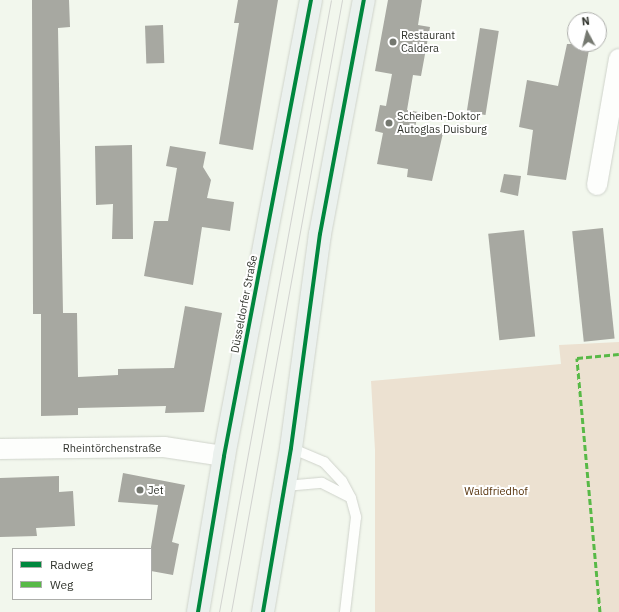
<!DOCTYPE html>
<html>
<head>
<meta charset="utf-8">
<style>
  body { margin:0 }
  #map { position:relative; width:619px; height:612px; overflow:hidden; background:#f2f7ed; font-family:"IBM Plex Sans",sans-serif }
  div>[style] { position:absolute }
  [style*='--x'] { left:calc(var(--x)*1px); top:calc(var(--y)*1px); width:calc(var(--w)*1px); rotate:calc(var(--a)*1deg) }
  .green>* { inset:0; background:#ece1d1 }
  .building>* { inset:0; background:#a7a8a1; transform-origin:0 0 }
  .roads { filter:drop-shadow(0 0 1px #cfd3cb) drop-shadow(0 0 1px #cfd3cb) }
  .service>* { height:10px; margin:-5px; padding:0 5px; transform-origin:5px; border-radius:5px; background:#fdfefc }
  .minor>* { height:20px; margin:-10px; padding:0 10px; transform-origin:10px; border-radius:10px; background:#fdfefc }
  .secondary>* { height:22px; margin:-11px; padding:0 11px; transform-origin:11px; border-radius:11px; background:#ebf1ee }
  .tram>* { height:1px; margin:-0.5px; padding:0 0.5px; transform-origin:0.5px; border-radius:0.5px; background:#d1d2cf }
  .quiet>* { height:3px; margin-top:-1.5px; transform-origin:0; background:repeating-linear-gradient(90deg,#58b947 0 6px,transparent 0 9px) }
  .cycleway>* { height:4px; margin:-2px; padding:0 2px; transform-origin:2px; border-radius:2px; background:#00873e }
  .dots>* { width:11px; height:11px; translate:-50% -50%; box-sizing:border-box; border:2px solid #fff; border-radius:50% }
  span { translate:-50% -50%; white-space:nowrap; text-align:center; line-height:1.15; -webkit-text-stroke:4px #fff; paint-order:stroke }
  .poi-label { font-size:11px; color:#31342d }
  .left { translate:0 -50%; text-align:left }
  .street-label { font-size:11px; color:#31342d }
  .park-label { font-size:11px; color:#57330c }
  .legend { position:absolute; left:12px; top:548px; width:140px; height:52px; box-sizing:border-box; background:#fff; border:1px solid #adaeab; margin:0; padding:5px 7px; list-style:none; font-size:12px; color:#31342d }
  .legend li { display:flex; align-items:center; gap:8px; height:20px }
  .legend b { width:20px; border:1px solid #adaeab }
  .north { position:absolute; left:567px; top:12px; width:40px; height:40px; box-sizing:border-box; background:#fff; border:1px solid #adaeab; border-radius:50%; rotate:353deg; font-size:11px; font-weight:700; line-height:16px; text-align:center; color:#31342d }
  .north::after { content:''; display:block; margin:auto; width:14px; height:18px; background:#757870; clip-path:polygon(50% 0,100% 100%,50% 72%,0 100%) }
</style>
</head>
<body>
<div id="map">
  <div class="green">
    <div style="clip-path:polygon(619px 342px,619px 612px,375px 612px,375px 450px,371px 381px,561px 364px,559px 345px)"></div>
  </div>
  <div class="building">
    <div style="clip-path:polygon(32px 0,69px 0,70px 27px,58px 28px,63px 313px,77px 313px,78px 377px,118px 375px,118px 369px,174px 368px,185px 306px,222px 313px,204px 412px,165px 413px,166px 406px,78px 408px,78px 415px,41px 416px,41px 314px,33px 314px)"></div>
    <div style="clip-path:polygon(238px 0,278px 0,253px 150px,219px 144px,239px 23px,234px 23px)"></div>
    <div style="clip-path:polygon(388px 0,422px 0,418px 25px,430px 27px,421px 76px,413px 75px,407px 110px,418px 112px,415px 128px,443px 133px,432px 181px,407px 177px,408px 169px,377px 164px,383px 133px,375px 131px,380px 105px,386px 106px,392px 74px,375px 71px)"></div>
    <div style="left:163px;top:25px;width:38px;height:18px;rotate:88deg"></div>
    <div style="left:480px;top:28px;width:19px;height:85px;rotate:9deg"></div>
    <div style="clip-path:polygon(567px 44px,590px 44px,566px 180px,527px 175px,533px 130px,519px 127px,527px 80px,558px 86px)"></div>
    <div style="clip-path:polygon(132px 145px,133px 239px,112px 239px,113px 204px,96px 205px,95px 146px)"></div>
    <div style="clip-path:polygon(170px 146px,206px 152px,203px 167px,211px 180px,207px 198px,234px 202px,230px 231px,202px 227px,193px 285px,144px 276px,154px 221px,168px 221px,177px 168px,166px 166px)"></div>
    <div style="clip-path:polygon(504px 174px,521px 176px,518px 196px,500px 192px)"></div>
    <div style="left:603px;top:228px;width:111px;height:31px;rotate:84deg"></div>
    <div style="left:524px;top:230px;width:107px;height:36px;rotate:84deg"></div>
    <div style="clip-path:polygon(123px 473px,185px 485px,172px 542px,179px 544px,173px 575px,151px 571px,151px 547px,158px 505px,118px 502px)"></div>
    <div style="clip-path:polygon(59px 476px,59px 492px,73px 491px,75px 526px,36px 528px,37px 536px,0 537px,0 478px)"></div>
  </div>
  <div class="roads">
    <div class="service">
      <div style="--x:291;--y:448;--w:36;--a:23"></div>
      <div style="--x:324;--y:462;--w:26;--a:47"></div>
      <div style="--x:342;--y:481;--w:19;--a:62"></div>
      <div style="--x:351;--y:498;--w:20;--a:75"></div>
      <div style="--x:356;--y:517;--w:96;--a:96.6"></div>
      <div style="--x:285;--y:486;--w:37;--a:-5"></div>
      <div style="--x:322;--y:483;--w:30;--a:27"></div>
    </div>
    <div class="minor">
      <div style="--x:597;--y:185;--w:128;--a:-80.1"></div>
      <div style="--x:0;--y:449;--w:164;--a:-0.7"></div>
      <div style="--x:164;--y:447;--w:61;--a:8.5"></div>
    </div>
    <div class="secondary">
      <div style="--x:198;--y:612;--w:158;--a:-80.5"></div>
      <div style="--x:224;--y:456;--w:464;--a:-79.2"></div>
      <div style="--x:263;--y:612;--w:166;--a:-80.3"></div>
      <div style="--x:291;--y:448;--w:216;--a:-82.3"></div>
      <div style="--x:320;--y:234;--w:238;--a:-79.4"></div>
    </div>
  </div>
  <div class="tram">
    <div style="--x:219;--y:612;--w:622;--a:-79.63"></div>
    <div style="--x:231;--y:612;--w:622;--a:-79.72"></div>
  </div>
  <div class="quiet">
    <div style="--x:600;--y:612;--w:255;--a:-95.2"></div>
    <div style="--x:577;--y:358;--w:42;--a:-5.4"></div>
  </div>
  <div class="cycleway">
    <div style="--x:198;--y:612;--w:158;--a:-80.5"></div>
    <div style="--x:224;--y:456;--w:464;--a:-79.2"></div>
    <div style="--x:263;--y:612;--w:166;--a:-80.3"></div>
    <div style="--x:291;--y:448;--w:216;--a:-82.3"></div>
    <div style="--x:320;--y:234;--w:238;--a:-79.4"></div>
  </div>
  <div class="dots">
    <div style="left:393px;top:42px;background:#757870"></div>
    <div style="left:389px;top:123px;background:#757870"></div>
    <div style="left:140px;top:490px;background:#757870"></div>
  </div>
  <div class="poi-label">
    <span class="left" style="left:401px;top:42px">Restaurant<br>Caldera</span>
    <span class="left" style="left:397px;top:123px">Scheiben-Doktor<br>Autoglas Duisburg</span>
    <span class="left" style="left:148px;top:490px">Jet</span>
  </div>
  <div class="street-label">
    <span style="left:244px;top:304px;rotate:-79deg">Düsseldorfer Straße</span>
    <span style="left:112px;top:448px">Rheintörchenstraße</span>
  </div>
  <div class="park-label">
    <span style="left:496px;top:491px">Waldfriedhof</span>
  </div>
  <ul class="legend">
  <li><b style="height:5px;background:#00873e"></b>Radweg</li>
  <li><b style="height:5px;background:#58b947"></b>Weg</li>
  </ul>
  <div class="north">N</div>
</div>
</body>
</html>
